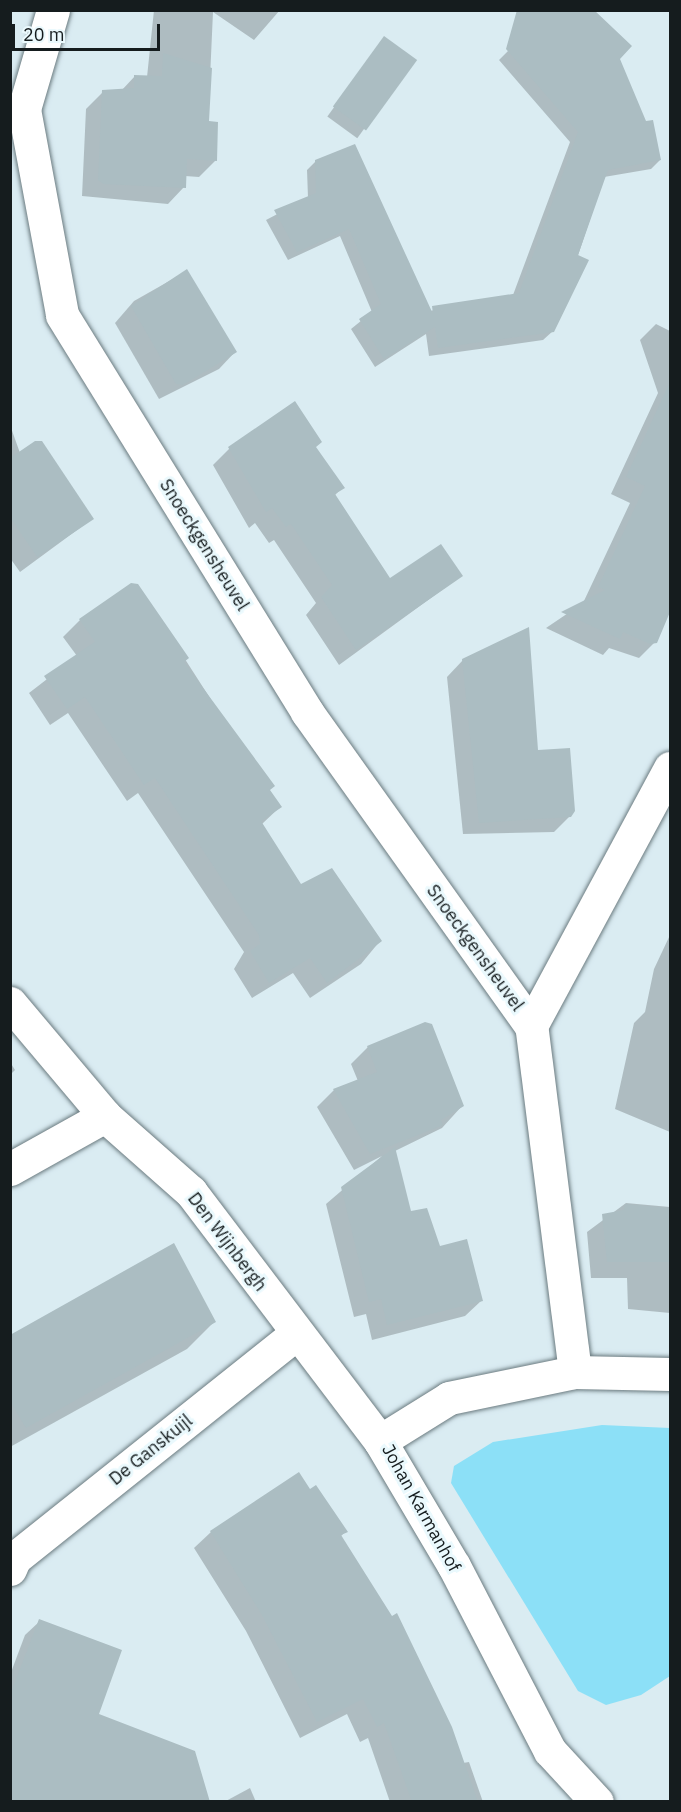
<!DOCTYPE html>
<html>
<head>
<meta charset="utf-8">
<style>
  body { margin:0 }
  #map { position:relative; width:681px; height:1812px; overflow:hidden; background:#daecf2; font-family:"IBM Plex Sans",sans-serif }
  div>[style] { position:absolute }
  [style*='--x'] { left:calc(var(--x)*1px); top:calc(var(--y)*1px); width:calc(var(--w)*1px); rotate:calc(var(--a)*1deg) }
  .green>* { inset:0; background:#8ce0f7 }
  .shadow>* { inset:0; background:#0003; transform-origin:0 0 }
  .building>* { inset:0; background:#abbdc2; transform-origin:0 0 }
  .roads { filter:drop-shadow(0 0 2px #6b7b80) drop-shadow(0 0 2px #6b7b80) }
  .minor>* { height:33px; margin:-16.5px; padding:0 16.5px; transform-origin:16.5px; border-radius:16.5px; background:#fff }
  span { translate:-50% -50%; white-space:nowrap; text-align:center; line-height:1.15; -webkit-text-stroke:6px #eaf9fd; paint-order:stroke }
  .street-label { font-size:18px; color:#151c1e }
  .frame { position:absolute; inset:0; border:12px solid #151c1e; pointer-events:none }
  .scale { position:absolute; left:12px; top:24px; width:148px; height:27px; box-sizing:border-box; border:3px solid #151c1e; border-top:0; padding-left:8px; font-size:18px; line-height:21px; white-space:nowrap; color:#151c1e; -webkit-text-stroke:4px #eaf9fd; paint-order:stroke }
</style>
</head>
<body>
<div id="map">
  <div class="green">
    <div style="clip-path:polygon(602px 1425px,670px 1428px,670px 1676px,641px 1695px,606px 1705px,578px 1691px,451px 1483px,454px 1466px,493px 1442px)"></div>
  </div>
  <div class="shadow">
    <div style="clip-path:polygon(154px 10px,280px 10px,254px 40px,213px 12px,208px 123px,216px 160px,199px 177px,185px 176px,184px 187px,168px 204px,82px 196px,86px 109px,103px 92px,121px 91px,135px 76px,147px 77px)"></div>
    <div style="clip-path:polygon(508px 51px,618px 59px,660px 160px,651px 169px,604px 177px,553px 331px,543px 340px,429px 356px,426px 334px,375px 367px,351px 329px,372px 312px,340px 236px,288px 260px,266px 220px,308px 198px,307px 170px,316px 161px,430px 311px,513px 295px,570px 142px,499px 60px)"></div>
    <div style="left:372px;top:55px;width:37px;height:76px;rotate:36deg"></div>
    <div style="clip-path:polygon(187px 271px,235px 352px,219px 369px,159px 399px,115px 323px,134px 301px)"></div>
    <div style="clip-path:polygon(656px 324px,670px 331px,670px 609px,655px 642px,639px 658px,609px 648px,603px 655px,546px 628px,583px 603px,630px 503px,611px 494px,658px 393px,640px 340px)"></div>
    <div style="clip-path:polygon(10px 425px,20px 453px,92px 519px,20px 572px,10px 558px)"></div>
    <div style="clip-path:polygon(315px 448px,343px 487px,334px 496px,390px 580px,461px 576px,339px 665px,306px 615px,316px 603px,274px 540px,269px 543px,255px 523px,249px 528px,213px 465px,229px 449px)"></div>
    <div style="clip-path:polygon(138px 586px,280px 807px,262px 824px,300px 886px,380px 941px,361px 964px,310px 998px,293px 973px,252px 998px,234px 969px,244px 952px,138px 793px,127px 801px,68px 713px,50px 725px,29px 693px,77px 656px,63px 637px,80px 620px)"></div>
    <div style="clip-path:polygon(463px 660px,536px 752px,570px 816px,554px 832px,463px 834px,447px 677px)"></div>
    <div style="clip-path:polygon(670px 935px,670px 1132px,615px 1109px,634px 1023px,645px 1012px,654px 969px)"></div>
    <div style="clip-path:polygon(368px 1047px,462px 1106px,442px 1128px,395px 1151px,410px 1213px,481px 1301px,465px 1316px,372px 1340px,366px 1314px,354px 1317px,326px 1204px,382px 1156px,354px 1170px,317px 1107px,334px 1090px,358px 1081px,351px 1064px)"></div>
    <div style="clip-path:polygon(10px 1062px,15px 1070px,10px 1075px)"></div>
    <div style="clip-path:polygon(626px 1203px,670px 1207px,670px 1313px,628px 1309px,627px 1278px,591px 1278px,587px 1232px)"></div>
    <div style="clip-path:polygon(214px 1322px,187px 1349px,10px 1447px,10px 1336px)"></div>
    <div style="clip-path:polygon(310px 1491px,346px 1531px,340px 1537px,463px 1763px,469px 1762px,483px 1802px,390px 1802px,368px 1738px,360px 1742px,347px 1714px,300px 1738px,246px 1631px,194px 1548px,211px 1532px)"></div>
    <div style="clip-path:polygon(40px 1621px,97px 1715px,10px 1802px,10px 1675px,25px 1635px)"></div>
    <div style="clip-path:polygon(250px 1788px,256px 1802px,224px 1802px)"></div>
  </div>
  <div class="building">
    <div style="clip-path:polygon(517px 10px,594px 10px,632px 46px,620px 59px,646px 121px,653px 120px,661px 160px,608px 170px,578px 255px,589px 260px,554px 332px,438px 348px,435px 327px,384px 359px,359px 319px,381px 304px,349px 229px,297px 252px,274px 210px,316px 193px,315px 160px,355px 144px,433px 314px,432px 306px,519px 293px,578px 132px,506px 49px)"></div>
    <div style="left:384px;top:36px;width:41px;height:87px;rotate:36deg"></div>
    <div style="clip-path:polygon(163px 53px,212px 68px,209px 121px,218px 122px,217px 161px,187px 159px,186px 188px,104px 184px,98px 180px,102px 90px,134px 88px,134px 75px,162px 76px)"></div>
    <div style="clip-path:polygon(187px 269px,237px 352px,183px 385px,176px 384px,131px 306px)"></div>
    <div style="clip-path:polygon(670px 382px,670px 612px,657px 643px,650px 644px,623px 632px,620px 639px,561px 612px,605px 590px,598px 587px,645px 486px,626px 477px)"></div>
    <div style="clip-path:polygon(295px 401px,322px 442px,316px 447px,345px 488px,335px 494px,390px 578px,441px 544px,463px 576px,356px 650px,321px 597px,332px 585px,291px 524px,286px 527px,272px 508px,266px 512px,228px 447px)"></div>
    <div style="clip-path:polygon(35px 441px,42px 441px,94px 519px,37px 557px,10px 517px,10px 458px)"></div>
    <div style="clip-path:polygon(131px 583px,138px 584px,189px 658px,184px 662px,275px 786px,270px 790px,282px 807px,261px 821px,301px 884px,332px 868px,382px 941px,327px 983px,310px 958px,269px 983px,250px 951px,260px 944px,259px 935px,155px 778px,144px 785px,85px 697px,67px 709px,44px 676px,95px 642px,79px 619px)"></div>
    <div style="clip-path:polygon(529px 627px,538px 750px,570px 748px,575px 811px,571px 817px,479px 823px,462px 659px)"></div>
    <div style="clip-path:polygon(425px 1022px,432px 1024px,464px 1106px,441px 1120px,443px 1125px,370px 1154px,333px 1089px,377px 1072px,367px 1046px)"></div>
    <div style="clip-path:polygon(395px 1147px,411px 1211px,427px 1208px,440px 1246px,467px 1239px,483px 1301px,387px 1325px,381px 1299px,369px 1302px,341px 1187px)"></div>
    <div style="clip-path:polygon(625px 1204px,670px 1208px,670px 1262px,607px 1262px,602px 1214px,624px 1210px)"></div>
    <div style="clip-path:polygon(174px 1243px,216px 1322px,26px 1428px,10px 1401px,10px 1335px)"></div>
    <div style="clip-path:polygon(299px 1472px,310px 1489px,316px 1485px,348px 1532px,341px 1535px,392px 1616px,397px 1613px,452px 1727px,478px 1802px,412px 1802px,384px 1723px,377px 1727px,363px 1699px,317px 1722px,262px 1615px,210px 1531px)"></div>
    <div style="clip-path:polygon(39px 1619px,122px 1650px,99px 1714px,195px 1751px,210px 1802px,10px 1802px,10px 1695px)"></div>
  </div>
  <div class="roads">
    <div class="minor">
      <div style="--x:53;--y:10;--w:103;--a:106.3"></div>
      <div style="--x:24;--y:109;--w:209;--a:79.5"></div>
      <div style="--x:62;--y:315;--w:467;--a:58.3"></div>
      <div style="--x:307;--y:712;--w:386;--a:54.5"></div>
      <div style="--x:10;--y:1003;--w:148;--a:49.9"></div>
      <div style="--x:105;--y:1116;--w:115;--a:41.5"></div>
      <div style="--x:191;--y:1192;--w:313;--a:52.8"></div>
      <div style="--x:380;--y:1441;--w:145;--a:59.4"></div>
      <div style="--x:454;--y:1566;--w:208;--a:62.6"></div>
      <div style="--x:550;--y:1751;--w:69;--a:47.3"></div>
      <div style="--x:10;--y:1169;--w:109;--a:-29.2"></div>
      <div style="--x:575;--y:1372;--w:349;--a:-97.2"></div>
      <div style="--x:531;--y:1026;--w:293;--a:-61.7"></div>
      <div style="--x:380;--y:1441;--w:81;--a:-31.9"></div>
      <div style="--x:449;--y:1398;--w:129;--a:-11.7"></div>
      <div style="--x:575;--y:1372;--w:95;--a:1.2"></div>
      <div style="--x:10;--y:1569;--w:12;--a:-66"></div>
      <div style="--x:15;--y:1558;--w:359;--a:-38.6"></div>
    </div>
  </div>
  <div class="street-label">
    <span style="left:204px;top:545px;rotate:58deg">Snoeckgensheuvel</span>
    <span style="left:475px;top:948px;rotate:54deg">Snoeckgensheuvel</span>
    <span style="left:227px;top:1242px;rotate:53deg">Den Wijnbergh</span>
    <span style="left:151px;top:1450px;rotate:-39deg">De Ganskuijl</span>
    <span style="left:421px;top:1508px;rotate:61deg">Johan Karmanhof</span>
  </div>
  <div class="frame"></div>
  <div class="scale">20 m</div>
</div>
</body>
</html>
